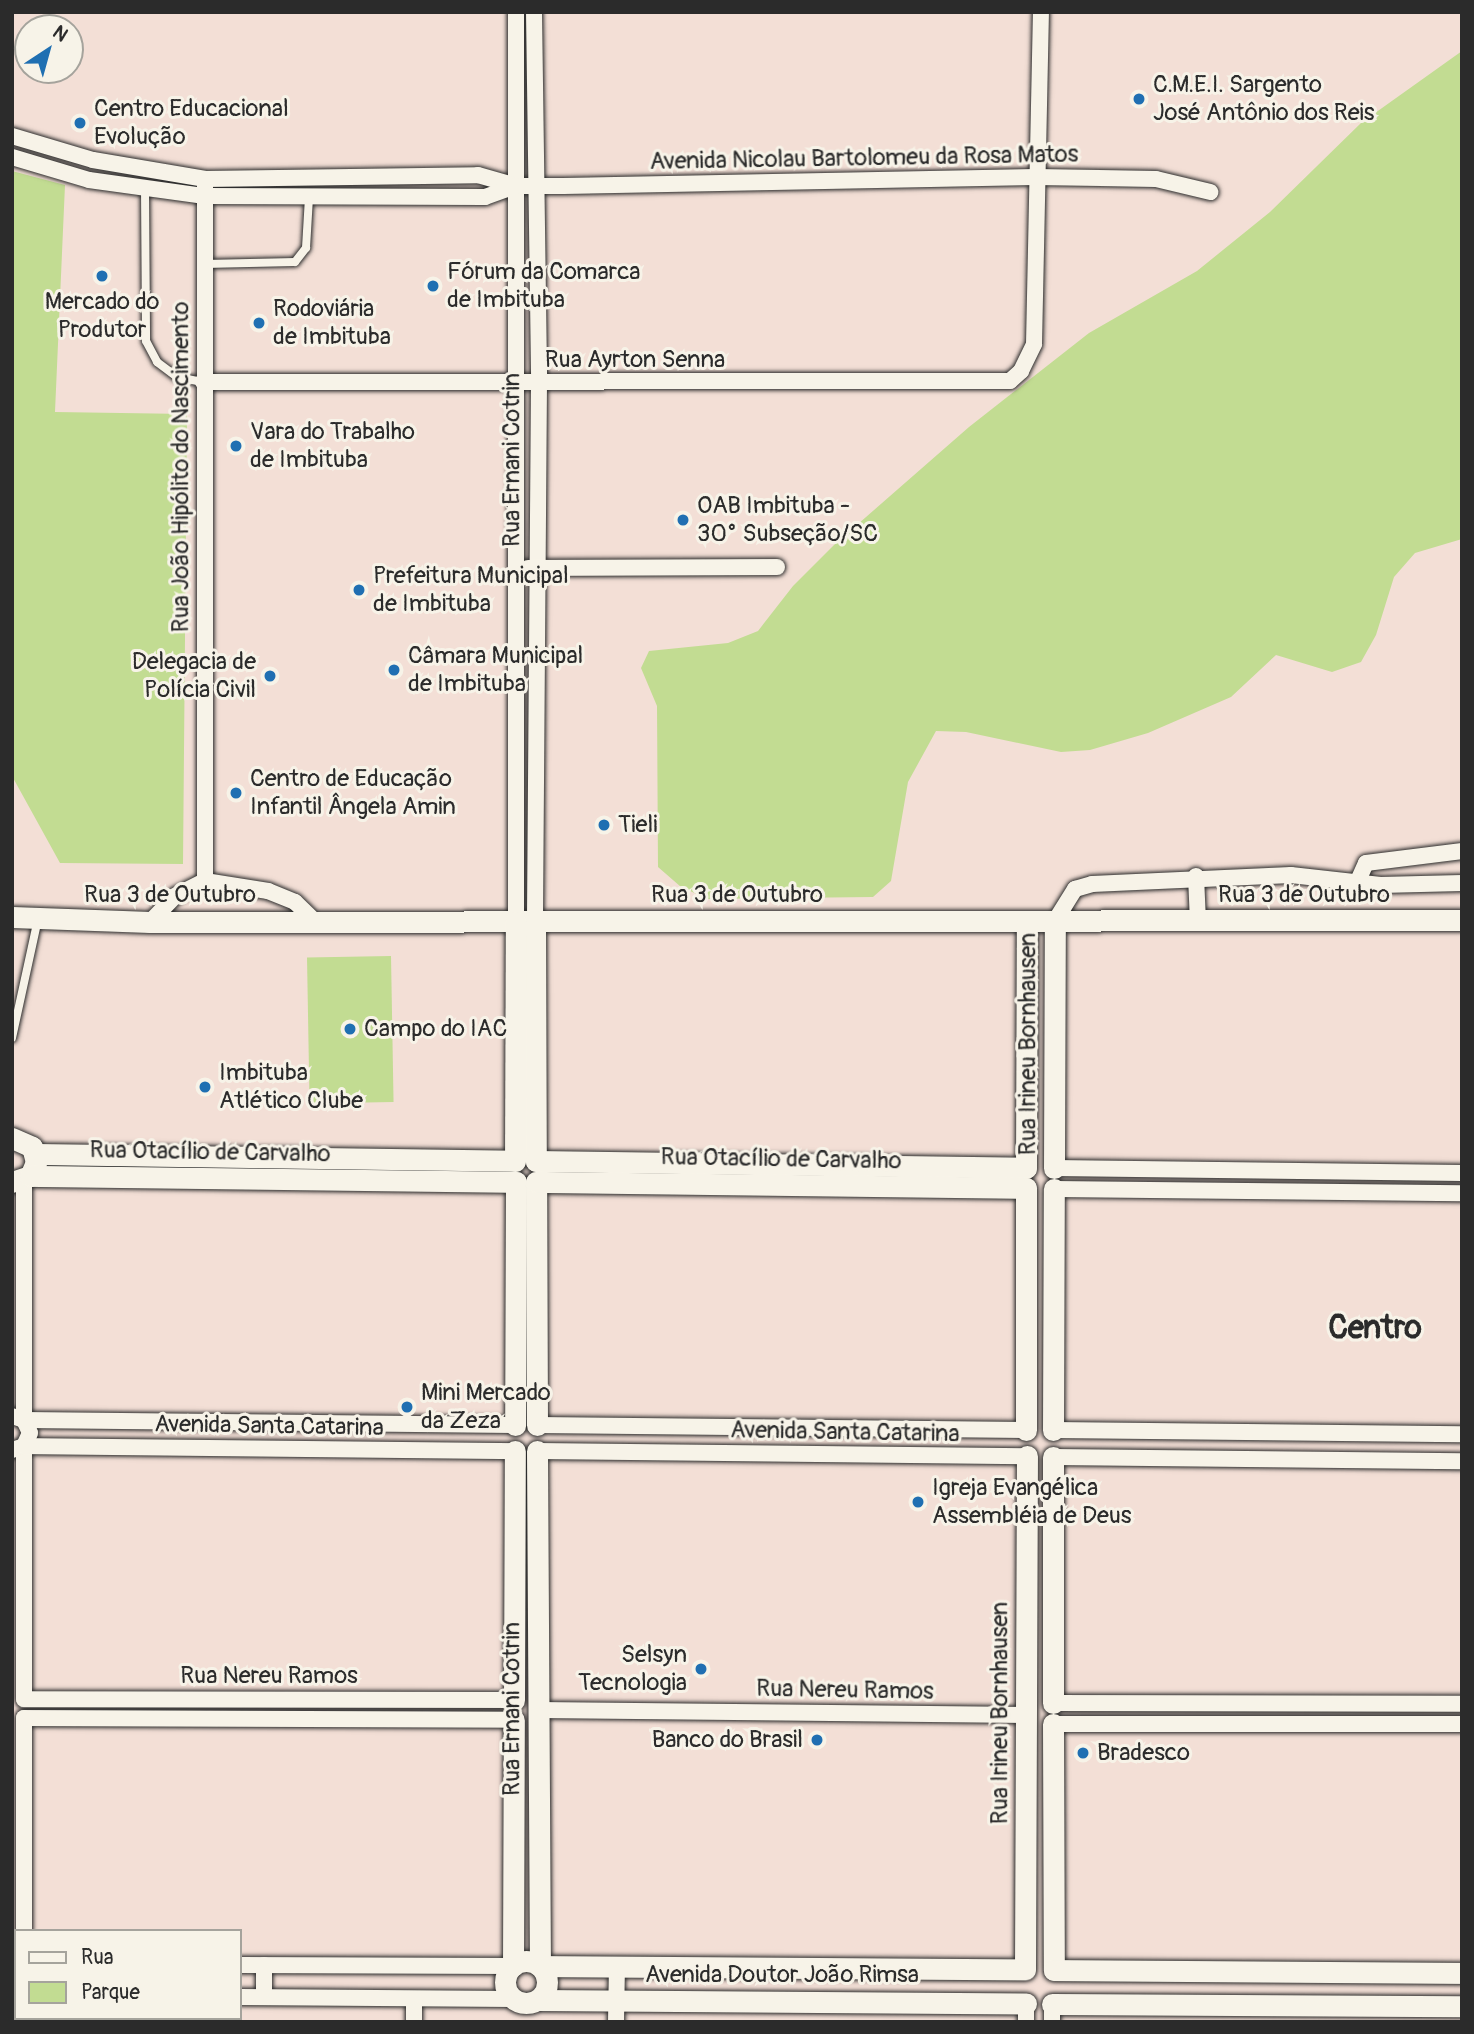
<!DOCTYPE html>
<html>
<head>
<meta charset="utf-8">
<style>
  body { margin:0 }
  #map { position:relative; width:1474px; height:2034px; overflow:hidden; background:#f3dfd6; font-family:Pangolin,sans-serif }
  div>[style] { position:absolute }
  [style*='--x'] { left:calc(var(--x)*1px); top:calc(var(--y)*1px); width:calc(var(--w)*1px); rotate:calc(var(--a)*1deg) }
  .green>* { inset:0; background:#c2dc92; transform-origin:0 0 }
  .roads { filter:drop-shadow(0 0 2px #2b2b2b) drop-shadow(0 0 2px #2b2b2b) }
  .lane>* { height:8px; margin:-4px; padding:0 4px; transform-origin:4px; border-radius:4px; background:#f7f3e8 }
  .street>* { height:16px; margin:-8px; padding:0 8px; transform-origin:8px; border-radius:8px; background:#f7f3e8 }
  .secondary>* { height:21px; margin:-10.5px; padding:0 10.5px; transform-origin:10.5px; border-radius:10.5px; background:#f7f3e8 }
  .secondary>.ring { margin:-10.5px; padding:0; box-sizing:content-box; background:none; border:21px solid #f7f3e8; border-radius:50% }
  .dots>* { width:19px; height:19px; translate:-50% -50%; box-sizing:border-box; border:4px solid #f7f3e8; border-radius:50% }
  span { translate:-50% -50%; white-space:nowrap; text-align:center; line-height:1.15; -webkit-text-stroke:6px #f7f3e8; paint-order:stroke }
  .poi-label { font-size:24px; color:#2b2b2b }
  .left { translate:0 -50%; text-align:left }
  .right { translate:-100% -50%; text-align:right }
  .street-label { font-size:24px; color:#2b2b2b }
  .district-label { font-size:32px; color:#2b2b2b; font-weight:700 }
  .frame { position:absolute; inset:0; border:14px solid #2b2b2b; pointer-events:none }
  .legend { position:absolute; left:14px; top:1929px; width:228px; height:91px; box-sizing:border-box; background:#f7f3e8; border:2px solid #a5a39c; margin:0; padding:9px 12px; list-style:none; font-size:21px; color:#2b2b2b }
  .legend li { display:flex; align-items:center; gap:14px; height:35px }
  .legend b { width:35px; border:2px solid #a5a39c }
  .north { position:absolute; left:14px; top:14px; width:70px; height:70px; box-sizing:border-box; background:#f7f3e8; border:2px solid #a5a39c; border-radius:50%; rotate:36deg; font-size:19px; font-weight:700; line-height:28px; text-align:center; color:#2b2b2b }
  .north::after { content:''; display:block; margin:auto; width:24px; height:32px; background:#1f6fb2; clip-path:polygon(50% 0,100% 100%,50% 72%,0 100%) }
</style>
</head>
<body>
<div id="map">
  <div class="green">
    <div style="clip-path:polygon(1462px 51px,1462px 539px,1415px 553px,1394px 577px,1376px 635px,1361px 662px,1332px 672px,1276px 655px,1231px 697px,1148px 733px,1090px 750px,1061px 752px,966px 732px,936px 731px,908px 782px,891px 881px,873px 897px,708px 899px,681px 887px,658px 867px,657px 706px,641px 668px,649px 651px,728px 643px,758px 631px,793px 586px,834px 545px,969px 427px,1089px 333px,1197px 271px,1270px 212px,1361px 123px)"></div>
    <div style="clip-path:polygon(12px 171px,65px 185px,55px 412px,187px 414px,183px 864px,60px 863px,12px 776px)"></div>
    <div style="left:391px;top:956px;width:146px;height:84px;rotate:89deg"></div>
  </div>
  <div class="roads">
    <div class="lane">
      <div style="--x:145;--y:188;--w:153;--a:89.6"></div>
      <div style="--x:146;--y:341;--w:24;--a:62"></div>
      <div style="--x:157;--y:362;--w:25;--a:37"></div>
      <div style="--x:177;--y:377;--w:26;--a:11"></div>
      <div style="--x:204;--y:264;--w:91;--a:-1.3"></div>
      <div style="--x:295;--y:262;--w:18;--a:-52"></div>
      <div style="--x:306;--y:248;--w:50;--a:-86.6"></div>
      <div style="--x:12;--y:1038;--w:122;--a:-77.7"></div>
    </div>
    <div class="street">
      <div style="--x:516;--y:12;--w:910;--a:90"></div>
      <div style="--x:534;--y:12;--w:370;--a:89.2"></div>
      <div style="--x:539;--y:382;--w:539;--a:90.43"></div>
      <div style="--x:12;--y:136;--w:84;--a:16.5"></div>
      <div style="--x:93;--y:160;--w:114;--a:9.6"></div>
      <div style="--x:205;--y:179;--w:273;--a:-0.8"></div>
      <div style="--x:478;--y:175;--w:40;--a:16"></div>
      <div style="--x:516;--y:186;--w:47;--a:0"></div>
      <div style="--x:563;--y:186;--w:472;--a:-1.1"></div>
      <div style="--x:1035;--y:177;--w:121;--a:0.9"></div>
      <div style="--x:1156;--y:179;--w:56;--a:13.5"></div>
      <div style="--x:12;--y:157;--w:80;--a:16.6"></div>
      <div style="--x:89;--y:180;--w:117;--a:7.9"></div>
      <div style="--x:205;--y:196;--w:280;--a:0.2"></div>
      <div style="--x:485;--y:197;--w:33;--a:-20"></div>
      <div style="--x:203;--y:382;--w:807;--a:-0.07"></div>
      <div style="--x:1010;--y:381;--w:15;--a:-42"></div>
      <div style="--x:1021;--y:371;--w:30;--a:-64"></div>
      <div style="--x:1034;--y:344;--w:332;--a:-88.8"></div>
      <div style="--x:528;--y:568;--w:249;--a:-0.2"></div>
      <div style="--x:1196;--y:876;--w:45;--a:87.5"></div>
      <div style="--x:205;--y:881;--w:702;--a:-90"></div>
      <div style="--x:1357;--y:883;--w:22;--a:-66"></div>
      <div style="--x:1366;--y:863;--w:97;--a:-7.1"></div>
      <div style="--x:1055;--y:921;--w:38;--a:-58"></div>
      <div style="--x:1075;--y:889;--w:18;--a:-16"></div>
      <div style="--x:1092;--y:884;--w:199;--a:-2.6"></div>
      <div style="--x:1291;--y:875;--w:90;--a:6.4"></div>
      <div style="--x:1380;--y:885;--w:82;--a:-1.4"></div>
      <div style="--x:150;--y:922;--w:36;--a:-46"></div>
      <div style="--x:175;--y:896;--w:34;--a:-27"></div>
      <div style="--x:205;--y:881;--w:64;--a:9"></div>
      <div style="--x:268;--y:891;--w:29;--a:22"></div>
      <div style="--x:295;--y:902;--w:29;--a:44"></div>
      <div style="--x:1054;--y:1168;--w:408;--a:0.7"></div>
      <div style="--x:24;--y:1180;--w:240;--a:90"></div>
      <div style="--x:24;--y:1420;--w:491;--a:0.6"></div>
      <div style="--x:1054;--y:1189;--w:408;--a:0.6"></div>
      <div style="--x:12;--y:1416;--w:13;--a:18"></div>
      <div style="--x:24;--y:1420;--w:14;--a:65"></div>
      <div style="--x:30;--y:1433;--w:14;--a:115"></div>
      <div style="--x:24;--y:1446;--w:13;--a:162"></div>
      <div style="--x:537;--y:1425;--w:489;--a:0.6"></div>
      <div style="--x:1053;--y:1430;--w:409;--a:0.6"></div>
      <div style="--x:537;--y:1451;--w:490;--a:0.6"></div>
      <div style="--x:1053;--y:1457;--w:409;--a:0.6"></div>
      <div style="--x:514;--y:1700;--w:490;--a:-179.9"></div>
      <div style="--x:24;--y:1699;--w:253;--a:-90"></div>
      <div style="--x:24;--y:1446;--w:491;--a:0.6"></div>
      <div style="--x:1053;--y:1703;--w:409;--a:0.1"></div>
      <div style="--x:538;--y:1710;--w:489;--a:0.6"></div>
      <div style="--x:1053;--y:1724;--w:409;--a:0"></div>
      <div style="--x:24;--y:1931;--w:213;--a:-90"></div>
      <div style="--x:24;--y:1718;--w:490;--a:0.2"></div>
      <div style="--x:240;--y:1965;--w:273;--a:0.2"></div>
      <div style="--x:264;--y:1965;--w:32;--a:90"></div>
      <div style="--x:240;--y:1997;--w:274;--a:0.4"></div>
      <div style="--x:12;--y:2002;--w:18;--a:-77"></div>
      <div style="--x:414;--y:2022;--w:23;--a:-90"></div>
      <div style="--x:616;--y:2022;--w:56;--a:-89"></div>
      <div style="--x:1026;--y:2022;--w:19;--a:-90"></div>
      <div style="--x:1052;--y:2022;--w:18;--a:-90"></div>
    </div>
    <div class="secondary">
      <div style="--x:12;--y:917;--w:138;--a:2.1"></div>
      <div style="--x:150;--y:922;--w:1312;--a:-0.09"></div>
      <div style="--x:535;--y:921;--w:240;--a:89.8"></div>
      <div style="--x:536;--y:1161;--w:490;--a:0.8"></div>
      <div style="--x:1026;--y:1168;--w:247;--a:-89.8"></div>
      <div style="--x:12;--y:1138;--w:22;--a:24"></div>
      <div style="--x:32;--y:1147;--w:16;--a:75"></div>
      <div style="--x:36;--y:1162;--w:15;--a:113"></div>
      <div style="--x:30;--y:1176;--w:19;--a:162"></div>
      <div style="--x:36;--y:1154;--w:479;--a:0.8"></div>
      <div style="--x:515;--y:1161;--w:239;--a:-89.8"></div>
      <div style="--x:1054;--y:1168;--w:247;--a:-89.8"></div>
      <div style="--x:30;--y:1176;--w:486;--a:0.7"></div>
      <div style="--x:516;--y:1182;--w:243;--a:90.2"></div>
      <div style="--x:537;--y:1425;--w:243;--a:-90.2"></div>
      <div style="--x:536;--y:1182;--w:490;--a:0.7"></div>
      <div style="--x:1026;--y:1188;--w:242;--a:90"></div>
      <div style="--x:1053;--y:1430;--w:241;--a:-89.8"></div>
      <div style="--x:537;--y:1451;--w:515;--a:89.67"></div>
      <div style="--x:540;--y:1966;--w:485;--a:0.4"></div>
      <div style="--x:1025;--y:1969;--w:513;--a:-89.78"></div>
      <div style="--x:514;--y:1700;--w:249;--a:-89.8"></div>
      <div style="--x:1053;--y:1703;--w:246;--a:-90"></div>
      <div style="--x:1053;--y:1724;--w:246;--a:89.8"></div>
      <div style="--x:1054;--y:1970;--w:408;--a:0.4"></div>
      <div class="ring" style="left:505px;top:1961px;width:21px;height:21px"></div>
      <div style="--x:513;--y:1966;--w:246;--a:-89.8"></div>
      <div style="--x:538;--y:2000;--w:488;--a:0.4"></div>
      <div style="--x:1052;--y:2004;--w:410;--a:0.3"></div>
    </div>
  </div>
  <div class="dots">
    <div style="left:1139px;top:99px;background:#1f6fb2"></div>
    <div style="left:80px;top:123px;background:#1f6fb2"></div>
    <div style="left:102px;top:276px;background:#1f6fb2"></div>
    <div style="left:433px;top:286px;background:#1f6fb2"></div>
    <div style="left:259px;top:323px;background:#1f6fb2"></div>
    <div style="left:236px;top:446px;background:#1f6fb2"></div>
    <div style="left:683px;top:520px;background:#1f6fb2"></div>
    <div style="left:359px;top:590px;background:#1f6fb2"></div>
    <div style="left:394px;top:670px;background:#1f6fb2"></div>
    <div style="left:270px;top:676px;background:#1f6fb2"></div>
    <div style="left:236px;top:793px;background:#1f6fb2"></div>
    <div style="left:604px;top:825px;background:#1f6fb2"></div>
    <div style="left:350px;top:1029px;background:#1f6fb2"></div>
    <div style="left:205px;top:1087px;background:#1f6fb2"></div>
    <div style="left:407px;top:1407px;background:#1f6fb2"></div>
    <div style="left:918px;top:1502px;background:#1f6fb2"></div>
    <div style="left:701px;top:1669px;background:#1f6fb2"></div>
    <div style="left:817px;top:1740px;background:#1f6fb2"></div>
    <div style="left:1083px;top:1753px;background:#1f6fb2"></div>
  </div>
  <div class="poi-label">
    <span class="left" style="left:1153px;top:99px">C.M.E.I. Sargento<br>José Antônio dos Reis</span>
    <span class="left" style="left:94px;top:123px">Centro Educacional<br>Evolução</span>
    <span class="left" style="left:447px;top:286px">Fórum da Comarca<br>de Imbituba</span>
    <span style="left:102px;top:316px">Mercado do<br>Produtor</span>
    <span class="left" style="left:273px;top:323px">Rodoviária<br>de Imbituba</span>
    <span class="left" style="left:250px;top:446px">Vara do Trabalho<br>de Imbituba</span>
    <span class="left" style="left:697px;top:520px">OAB Imbituba -<br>30° Subseção/SC</span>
    <span class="left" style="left:373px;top:590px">Prefeitura Municipal<br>de Imbituba</span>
    <span class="left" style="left:408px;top:670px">Câmara Municipal<br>de Imbituba</span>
    <span class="right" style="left:256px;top:676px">Delegacia de<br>Polícia Civil</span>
    <span class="left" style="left:250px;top:793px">Centro de Educação<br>Infantil Ângela Amin</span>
    <span class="left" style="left:618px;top:825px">Tieli</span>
    <span class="left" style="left:364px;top:1029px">Campo do IAC</span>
    <span class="left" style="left:219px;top:1087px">Imbituba<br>Atlético Clube</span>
    <span class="left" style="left:421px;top:1407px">Mini Mercado<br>da Zeza</span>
    <span class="left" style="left:932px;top:1502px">Igreja Evangélica<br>Assembléia de Deus</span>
    <span class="right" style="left:687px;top:1669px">Selsyn<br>Tecnologia</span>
    <span class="right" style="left:803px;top:1740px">Banco do Brasil</span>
    <span class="left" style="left:1097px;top:1753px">Bradesco</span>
  </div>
  <div class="street-label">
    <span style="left:864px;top:158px;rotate:-1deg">Avenida Nicolau Bartolomeu da Rosa Matos</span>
    <span style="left:635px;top:360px">Rua Ayrton Senna</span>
    <span style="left:512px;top:460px;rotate:-90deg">Rua Ernani Cotrin</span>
    <span style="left:181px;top:467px;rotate:-90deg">Rua João Hipólito do Nascimento</span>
    <span style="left:170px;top:895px">Rua 3 de Outubro</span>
    <span style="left:737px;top:895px">Rua 3 de Outubro</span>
    <span style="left:1304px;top:895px">Rua 3 de Outubro</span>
    <span style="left:1028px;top:1044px;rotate:-90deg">Rua Irineu Bornhausen</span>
    <span style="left:210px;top:1152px;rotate:1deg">Rua Otacílio de Carvalho</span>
    <span style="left:781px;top:1159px;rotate:1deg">Rua Otacílio de Carvalho</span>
    <span style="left:269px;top:1426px;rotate:1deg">Avenida Santa Catarina</span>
    <span style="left:845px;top:1432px;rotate:1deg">Avenida Santa Catarina</span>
    <span style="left:269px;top:1676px">Rua Nereu Ramos</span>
    <span style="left:845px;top:1690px;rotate:1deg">Rua Nereu Ramos</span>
    <span style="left:512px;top:1709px;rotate:-90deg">Rua Ernani Cotrin</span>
    <span style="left:1000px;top:1713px;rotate:-90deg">Rua Irineu Bornhausen</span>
    <span style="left:782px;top:1975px">Avenida Doutor João Rimsa</span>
  </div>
  <div class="district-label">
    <span style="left:1375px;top:1328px">Centro</span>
  </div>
  <div class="frame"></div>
  <ul class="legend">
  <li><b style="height:9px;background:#f7f3e8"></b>Rua</li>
  <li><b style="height:19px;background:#c2dc92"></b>Parque</li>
  </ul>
  <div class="north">N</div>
</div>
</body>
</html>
